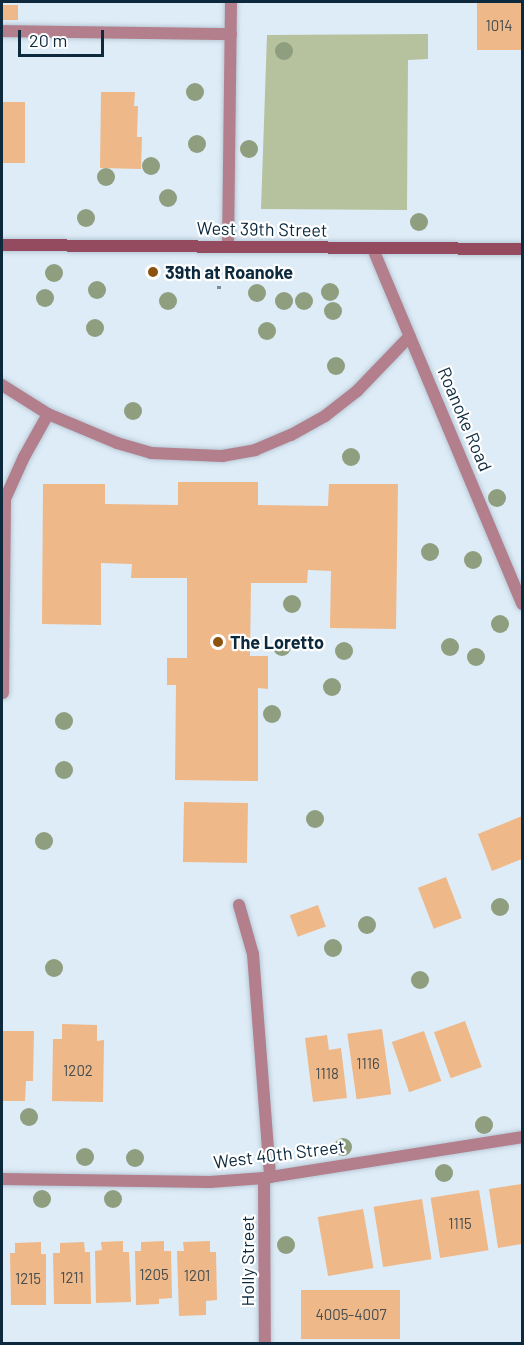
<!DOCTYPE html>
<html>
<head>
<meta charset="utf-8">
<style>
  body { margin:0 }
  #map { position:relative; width:524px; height:1345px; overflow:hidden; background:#deecf7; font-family:Barlow,sans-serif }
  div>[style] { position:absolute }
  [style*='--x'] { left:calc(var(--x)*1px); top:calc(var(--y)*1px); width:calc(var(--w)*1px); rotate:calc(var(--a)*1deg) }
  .green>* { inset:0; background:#b5c29d }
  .building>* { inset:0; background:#eeb889; transform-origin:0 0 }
  .path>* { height:4px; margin-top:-2px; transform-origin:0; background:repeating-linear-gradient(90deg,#788d9d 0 3px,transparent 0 7.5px) }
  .roads { filter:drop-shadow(0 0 2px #b8c9d6) drop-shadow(0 0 2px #b8c9d6) }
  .service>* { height:12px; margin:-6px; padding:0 6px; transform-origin:6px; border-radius:6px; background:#b37f8c }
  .minor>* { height:12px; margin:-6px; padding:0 6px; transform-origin:6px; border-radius:6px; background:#b37f8c }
  .tertiary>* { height:12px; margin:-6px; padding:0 6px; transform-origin:6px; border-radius:6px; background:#b37f8c }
  .secondary>* { height:12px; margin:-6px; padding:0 6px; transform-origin:6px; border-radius:6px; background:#944b60 }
  .trees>* { width:18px; height:18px; margin:-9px; border-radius:50%; background:#8e9e7e }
  .dots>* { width:16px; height:16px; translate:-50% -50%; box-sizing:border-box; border:3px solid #fff; border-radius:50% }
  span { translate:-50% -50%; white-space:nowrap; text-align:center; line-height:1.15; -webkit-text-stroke:4.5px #fff; paint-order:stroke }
  .number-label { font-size:15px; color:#444d51 }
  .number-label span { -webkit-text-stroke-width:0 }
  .street-label { font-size:18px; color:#0c293e }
  .poi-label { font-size:18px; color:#0c293e; font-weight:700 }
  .left { translate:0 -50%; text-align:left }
  .frame { position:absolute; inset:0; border:3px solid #0c293e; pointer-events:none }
  .scale { position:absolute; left:18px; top:30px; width:86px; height:27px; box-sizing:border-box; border:3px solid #0c293e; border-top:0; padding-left:8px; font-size:18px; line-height:21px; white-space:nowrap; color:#0c293e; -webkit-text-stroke:4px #fff; paint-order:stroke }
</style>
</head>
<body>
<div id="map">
  <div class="green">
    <div style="clip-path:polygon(428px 34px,428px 59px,408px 60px,407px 210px,261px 209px,267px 35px)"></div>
  </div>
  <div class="building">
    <div style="left:477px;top:2px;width:45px;height:48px"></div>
    <div style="left:2px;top:5px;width:16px;height:15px"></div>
    <div style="clip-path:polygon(101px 92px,135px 92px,134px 106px,138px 106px,137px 137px,142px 137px,141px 169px,100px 168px)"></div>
    <div style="left:2px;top:102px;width:23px;height:61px"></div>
    <div style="clip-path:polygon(178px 482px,258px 482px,258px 505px,328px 506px,329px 484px,398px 484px,396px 629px,330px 628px,331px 571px,308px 570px,307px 583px,251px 583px,250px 656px,268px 656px,268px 689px,258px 688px,258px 781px,175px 780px,176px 685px,167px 685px,167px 658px,187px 658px,187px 578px,131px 578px,132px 564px,101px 563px,101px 625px,42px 624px,43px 484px,105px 484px,105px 504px,178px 505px)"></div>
    <div style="left:184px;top:802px;width:64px;height:60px;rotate:1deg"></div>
    <div style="clip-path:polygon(522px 816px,522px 859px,492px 871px,478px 834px)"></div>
    <div style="left:446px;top:877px;width:44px;height:30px;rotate:69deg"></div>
    <div style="left:318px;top:905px;width:23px;height:30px;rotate:70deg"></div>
    <div style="left:465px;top:1021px;width:49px;height:33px;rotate:70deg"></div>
    <div style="clip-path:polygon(62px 1024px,97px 1025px,97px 1041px,104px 1040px,103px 1102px,52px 1101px,53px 1039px,62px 1039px)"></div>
    <div style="left:382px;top:1029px;width:66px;height:35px;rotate:82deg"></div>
    <div style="clip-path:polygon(2px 1031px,34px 1031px,33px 1081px,26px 1081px,25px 1101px,2px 1101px)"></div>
    <div style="left:424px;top:1031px;width:53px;height:34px;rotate:71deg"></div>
    <div style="clip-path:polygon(327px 1035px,329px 1050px,341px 1048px,347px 1098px,313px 1102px,305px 1038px)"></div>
    <div style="clip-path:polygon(522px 1184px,522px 1244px,498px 1248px,489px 1189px)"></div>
    <div style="left:479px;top:1190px;width:61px;height:49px;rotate:81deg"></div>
    <div style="left:422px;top:1199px;width:61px;height:49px;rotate:81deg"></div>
    <div style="left:363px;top:1209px;width:60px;height:46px;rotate:80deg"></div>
    <div style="clip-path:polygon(123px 1241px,123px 1252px,129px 1252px,131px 1302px,96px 1303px,95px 1251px,102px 1250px,101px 1242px)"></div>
    <div style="clip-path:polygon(164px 1241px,164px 1251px,171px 1251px,172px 1298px,159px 1299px,159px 1304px,136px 1305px,135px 1251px,141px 1251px,141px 1242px)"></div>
    <div style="clip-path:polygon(210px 1241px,210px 1252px,216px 1252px,217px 1300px,206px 1301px,206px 1315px,179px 1316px,177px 1251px,184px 1251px,183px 1242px)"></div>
    <div style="clip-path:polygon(41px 1242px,41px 1254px,46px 1254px,46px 1305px,11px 1305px,10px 1253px,15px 1253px,15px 1243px)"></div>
    <div style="clip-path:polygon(84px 1242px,85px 1252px,90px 1252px,91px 1304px,54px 1304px,53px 1253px,60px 1253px,60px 1243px)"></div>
    <div style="left:301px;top:1290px;width:99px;height:49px"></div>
  </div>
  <div class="path">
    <div style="--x:219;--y:286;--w:7;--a:90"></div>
  </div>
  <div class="roads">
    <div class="service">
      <div style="--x:2;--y:31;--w:229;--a:0.8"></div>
      <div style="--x:2;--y:385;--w:54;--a:32.2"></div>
      <div style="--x:48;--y:414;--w:75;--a:22.8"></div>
      <div style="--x:117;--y:443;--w:35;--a:16"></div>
      <div style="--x:151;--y:453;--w:71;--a:2.4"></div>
      <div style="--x:222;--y:456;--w:34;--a:-10"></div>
      <div style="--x:255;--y:450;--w:39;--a:-23"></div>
      <div style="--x:291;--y:435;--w:39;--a:-29"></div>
      <div style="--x:325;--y:416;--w:41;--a:-38"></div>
      <div style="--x:357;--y:391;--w:76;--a:-46.1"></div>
      <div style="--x:3;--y:693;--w:194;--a:-89.4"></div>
      <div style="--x:5;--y:499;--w:46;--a:-65.7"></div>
      <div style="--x:24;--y:457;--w:49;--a:-60.8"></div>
      <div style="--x:239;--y:905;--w:51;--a:74.1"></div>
      <div style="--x:253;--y:954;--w:224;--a:85.6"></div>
    </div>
    <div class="minor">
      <div style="--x:373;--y:249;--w:385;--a:67.2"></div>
      <div style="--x:264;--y:1178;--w:166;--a:89.7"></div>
      <div style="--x:2;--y:1179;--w:208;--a:0.8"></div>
      <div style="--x:210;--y:1182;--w:54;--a:-4.2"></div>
      <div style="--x:264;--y:1178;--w:261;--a:-9"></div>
    </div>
    <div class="tertiary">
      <div style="--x:228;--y:247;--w:245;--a:-89.3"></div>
    </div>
    <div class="secondary">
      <div style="--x:2;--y:245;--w:520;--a:0.44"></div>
    </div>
  </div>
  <div class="trees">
    <div style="left:284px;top:51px"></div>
    <div style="left:195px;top:92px"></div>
    <div style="left:197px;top:144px"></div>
    <div style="left:249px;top:149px"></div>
    <div style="left:151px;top:166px"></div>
    <div style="left:106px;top:177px"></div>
    <div style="left:168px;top:198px"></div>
    <div style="left:86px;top:218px"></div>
    <div style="left:419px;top:222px"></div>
    <div style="left:54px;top:273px"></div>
    <div style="left:97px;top:290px"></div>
    <div style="left:330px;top:292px"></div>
    <div style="left:257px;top:293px"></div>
    <div style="left:45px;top:298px"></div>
    <div style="left:168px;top:301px"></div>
    <div style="left:284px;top:301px"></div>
    <div style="left:304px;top:301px"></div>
    <div style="left:333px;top:311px"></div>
    <div style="left:95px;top:328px"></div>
    <div style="left:267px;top:331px"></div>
    <div style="left:336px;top:366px"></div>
    <div style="left:133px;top:411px"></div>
    <div style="left:351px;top:457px"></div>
    <div style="left:497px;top:498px"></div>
    <div style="left:430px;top:552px"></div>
    <div style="left:473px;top:560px"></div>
    <div style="left:292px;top:604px"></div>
    <div style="left:500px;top:624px"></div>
    <div style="left:282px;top:647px"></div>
    <div style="left:450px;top:647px"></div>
    <div style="left:344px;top:651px"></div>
    <div style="left:476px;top:657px"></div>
    <div style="left:332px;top:687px"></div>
    <div style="left:272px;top:714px"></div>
    <div style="left:64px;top:721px"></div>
    <div style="left:64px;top:770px"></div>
    <div style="left:315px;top:819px"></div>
    <div style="left:44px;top:841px"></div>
    <div style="left:500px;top:907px"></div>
    <div style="left:367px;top:925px"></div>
    <div style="left:333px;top:948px"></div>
    <div style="left:54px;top:968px"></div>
    <div style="left:420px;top:980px"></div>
    <div style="left:29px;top:1117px"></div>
    <div style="left:484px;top:1125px"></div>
    <div style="left:343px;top:1147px"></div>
    <div style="left:85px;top:1157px"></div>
    <div style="left:135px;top:1158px"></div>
    <div style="left:444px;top:1173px"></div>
    <div style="left:42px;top:1199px"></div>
    <div style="left:113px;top:1199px"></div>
    <div style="left:286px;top:1245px"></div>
  </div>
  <div class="dots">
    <div style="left:153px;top:272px;background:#8d530e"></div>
    <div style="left:218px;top:642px;background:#8d530e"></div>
  </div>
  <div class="number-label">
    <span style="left:499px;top:26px">1014</span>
    <span style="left:368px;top:1064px">1116</span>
    <span style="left:78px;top:1071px">1202</span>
    <span style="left:327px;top:1074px">1118</span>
    <span style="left:460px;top:1224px">1115</span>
    <span style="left:154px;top:1275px">1205</span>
    <span style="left:197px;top:1276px">1201</span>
    <span style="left:72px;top:1278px">1211</span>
    <span style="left:28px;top:1279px">1215</span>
    <span style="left:351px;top:1315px">4005-4007</span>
  </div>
  <div class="street-label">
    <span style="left:262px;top:229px;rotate:1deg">West 39th Street</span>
    <span style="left:465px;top:419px;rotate:67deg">Roanoke Road</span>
    <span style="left:279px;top:1154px;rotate:-7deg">West 40th Street</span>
    <span style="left:247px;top:1261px;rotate:-90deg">Holly Street</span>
  </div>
  <div class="poi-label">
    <span class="left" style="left:165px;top:272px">39th at Roanoke</span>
    <span class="left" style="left:230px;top:642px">The Loretto</span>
  </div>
  <div class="frame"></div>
  <div class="scale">20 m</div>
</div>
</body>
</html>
